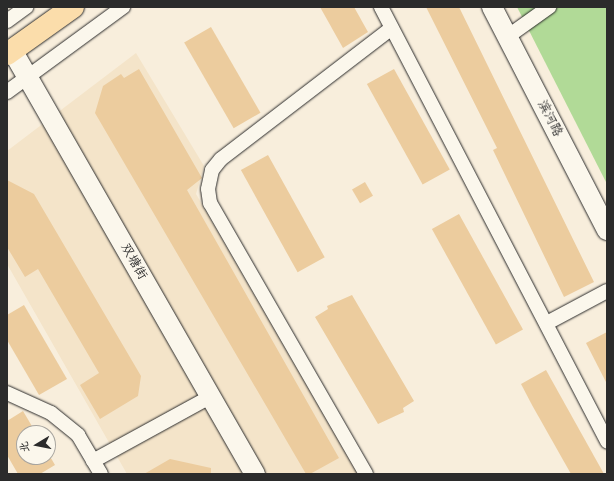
<!DOCTYPE html>
<html>
<head>
<meta charset="utf-8">
<style>
  body { margin:0 }
  #map { position:relative; width:614px; height:481px; overflow:hidden; background:#f8eedc; font-family:Mynerve,"LXGW WenKai TC",sans-serif }
  div>[style] { position:absolute }
  [style*='--x'] { left:calc(var(--x)*1px); top:calc(var(--y)*1px); width:calc(var(--w)*1px); rotate:calc(var(--a)*1deg) }
  .built>* { inset:0; background:#f4e4c9 }
  .green>* { inset:0; background:#b1da97 }
  .building>* { inset:0; background:#eccc9e; transform-origin:0 0 }
  .roads { filter:drop-shadow(0 0 1px #2b2b2b) drop-shadow(0 0 1px #2b2b2b) }
  .street>* { height:14px; margin:-7px; padding:0 7px; transform-origin:7px; border-radius:7px; background:#fbf7ec }
  .secondary>* { height:20px; margin:-10px; padding:0 10px; transform-origin:10px; border-radius:10px; background:#fbf7ec }
  .primary>* { height:22px; margin:-11px; padding:0 11px; transform-origin:11px; border-radius:11px; background:#fbddab }
  span { translate:-50% -50%; white-space:nowrap; text-align:center; line-height:1.15; -webkit-text-stroke:4px #fbf7ec; paint-order:stroke }
  .street-label { font-size:13px; color:#2b2b2b }
  .frame { position:absolute; inset:0; border:8px solid #2b2b2b; pointer-events:none }
  .north { position:absolute; left:16px; top:425px; width:40px; height:40px; box-sizing:border-box; background:#fbf7ec; border:1px solid #a8a59f; border-radius:50%; rotate:260deg; font-size:11px; font-weight:700; line-height:16px; text-align:center; color:#2b2b2b }
  .north::after { content:''; display:block; margin:auto; width:14px; height:18px; background:#2b2b2b; clip-path:polygon(50% 0,100% 100%,50% 72%,0 100%) }
</style>
</head>
<body>
<div id="map">
  <div class="built">
    <div style="clip-path:polygon(136px 53px,204px 166px,196px 194px,358px 474px,127px 474px,7px 264px,7px 151px)"></div>
  </div>
  <div class="green">
    <div style="clip-path:polygon(517px 7px,607px 7px,607px 184px)"></div>
  </div>
  <div class="building">
    <div style="clip-path:polygon(320px 7px,354px 7px,368px 32px,343px 48px)"></div>
    <div style="clip-path:polygon(426px 7px,459px 7px,594px 282px,564px 297px,493px 150px,497px 148px)"></div>
    <div style="left:211px;top:27px;width:99px;height:31px;rotate:60deg"></div>
    <div style="clip-path:polygon(139px 69px,202px 178px,187px 190px,339px 458px,310px 474px,306px 474px,95px 113px,103px 86px,121px 74px,124px 78px)"></div>
    <div style="left:394px;top:69px;width:115px;height:31px;rotate:61deg"></div>
    <div style="left:268px;top:155px;width:117px;height:31px;rotate:61deg"></div>
    <div style="clip-path:polygon(7px 180px,34px 194px,141px 376px,138px 396px,100px 419px,80px 385px,99px 373px,38px 269px,25px 277px,7px 247px)"></div>
    <div style="left:365px;top:182px;width:16px;height:15px;rotate:60deg"></div>
    <div style="left:459px;top:214px;width:132px;height:31px;rotate:61deg"></div>
    <div style="clip-path:polygon(352px 295px,414px 401px,403px 408px,404px 412px,378px 424px,315px 317px,328px 309px,327px 306px)"></div>
    <div style="clip-path:polygon(24px 305px,67px 379px,39px 395px,7px 340px,7px 315px)"></div>
    <div style="clip-path:polygon(607px 332px,607px 384px,586px 343px)"></div>
    <div style="clip-path:polygon(546px 370px,604px 474px,571px 474px,532px 405px,521px 384px)"></div>
    <div style="clip-path:polygon(23px 411px,36px 433px,24px 433px,24px 457px,48px 457px,48px 453px,55px 465px,40px 474px,18px 474px,7px 455px,7px 421px)"></div>
    <div style="clip-path:polygon(170px 459px,211px 468px,211px 474px,144px 474px)"></div>
  </div>
  <div class="roads">
    <div class="street">
      <div style="--x:381;--y:7;--w:490;--a:62.5"></div>
      <div style="--x:7;--y:21;--w:24;--a:-36"></div>
      <div style="--x:507;--y:37;--w:52;--a:-35.5"></div>
      <div style="--x:7;--y:92;--w:144;--a:-36.2"></div>
      <div style="--x:547;--y:323;--w:68;--a:-28.1"></div>
      <div style="--x:7;--y:393;--w:48;--a:24.4"></div>
      <div style="--x:51;--y:413;--w:35;--a:39"></div>
      <div style="--x:78;--y:435;--w:45;--a:59.5"></div>
      <div style="--x:93;--y:461;--w:133;--a:-28.7"></div>
      <div style="--x:366;--y:474;--w:313;--a:-119.9"></div>
      <div style="--x:210;--y:203;--w:14;--a:-98"></div>
      <div style="--x:208;--y:189;--w:19;--a:-78"></div>
      <div style="--x:212;--y:170;--w:14;--a:-51"></div>
      <div style="--x:221;--y:159;--w:215;--a:-37.5"></div>
    </div>
    <div class="secondary">
      <div style="--x:492;--y:7;--w:251;--a:62.7"></div>
      <div style="--x:12;--y:50;--w:489;--a:60.2"></div>
    </div>
    <div class="primary">
      <div style="--x:7;--y:54;--w:81;--a:-35.5"></div>
    </div>
  </div>
  <div class="street-label">
    <span style="left:549px;top:119px;rotate:63deg">滨河路</span>
    <span style="left:133px;top:262px;rotate:60deg">双塘街</span>
  </div>
  <div class="frame"></div>
  <div class="north">北</div>
</div>
</body>
</html>
